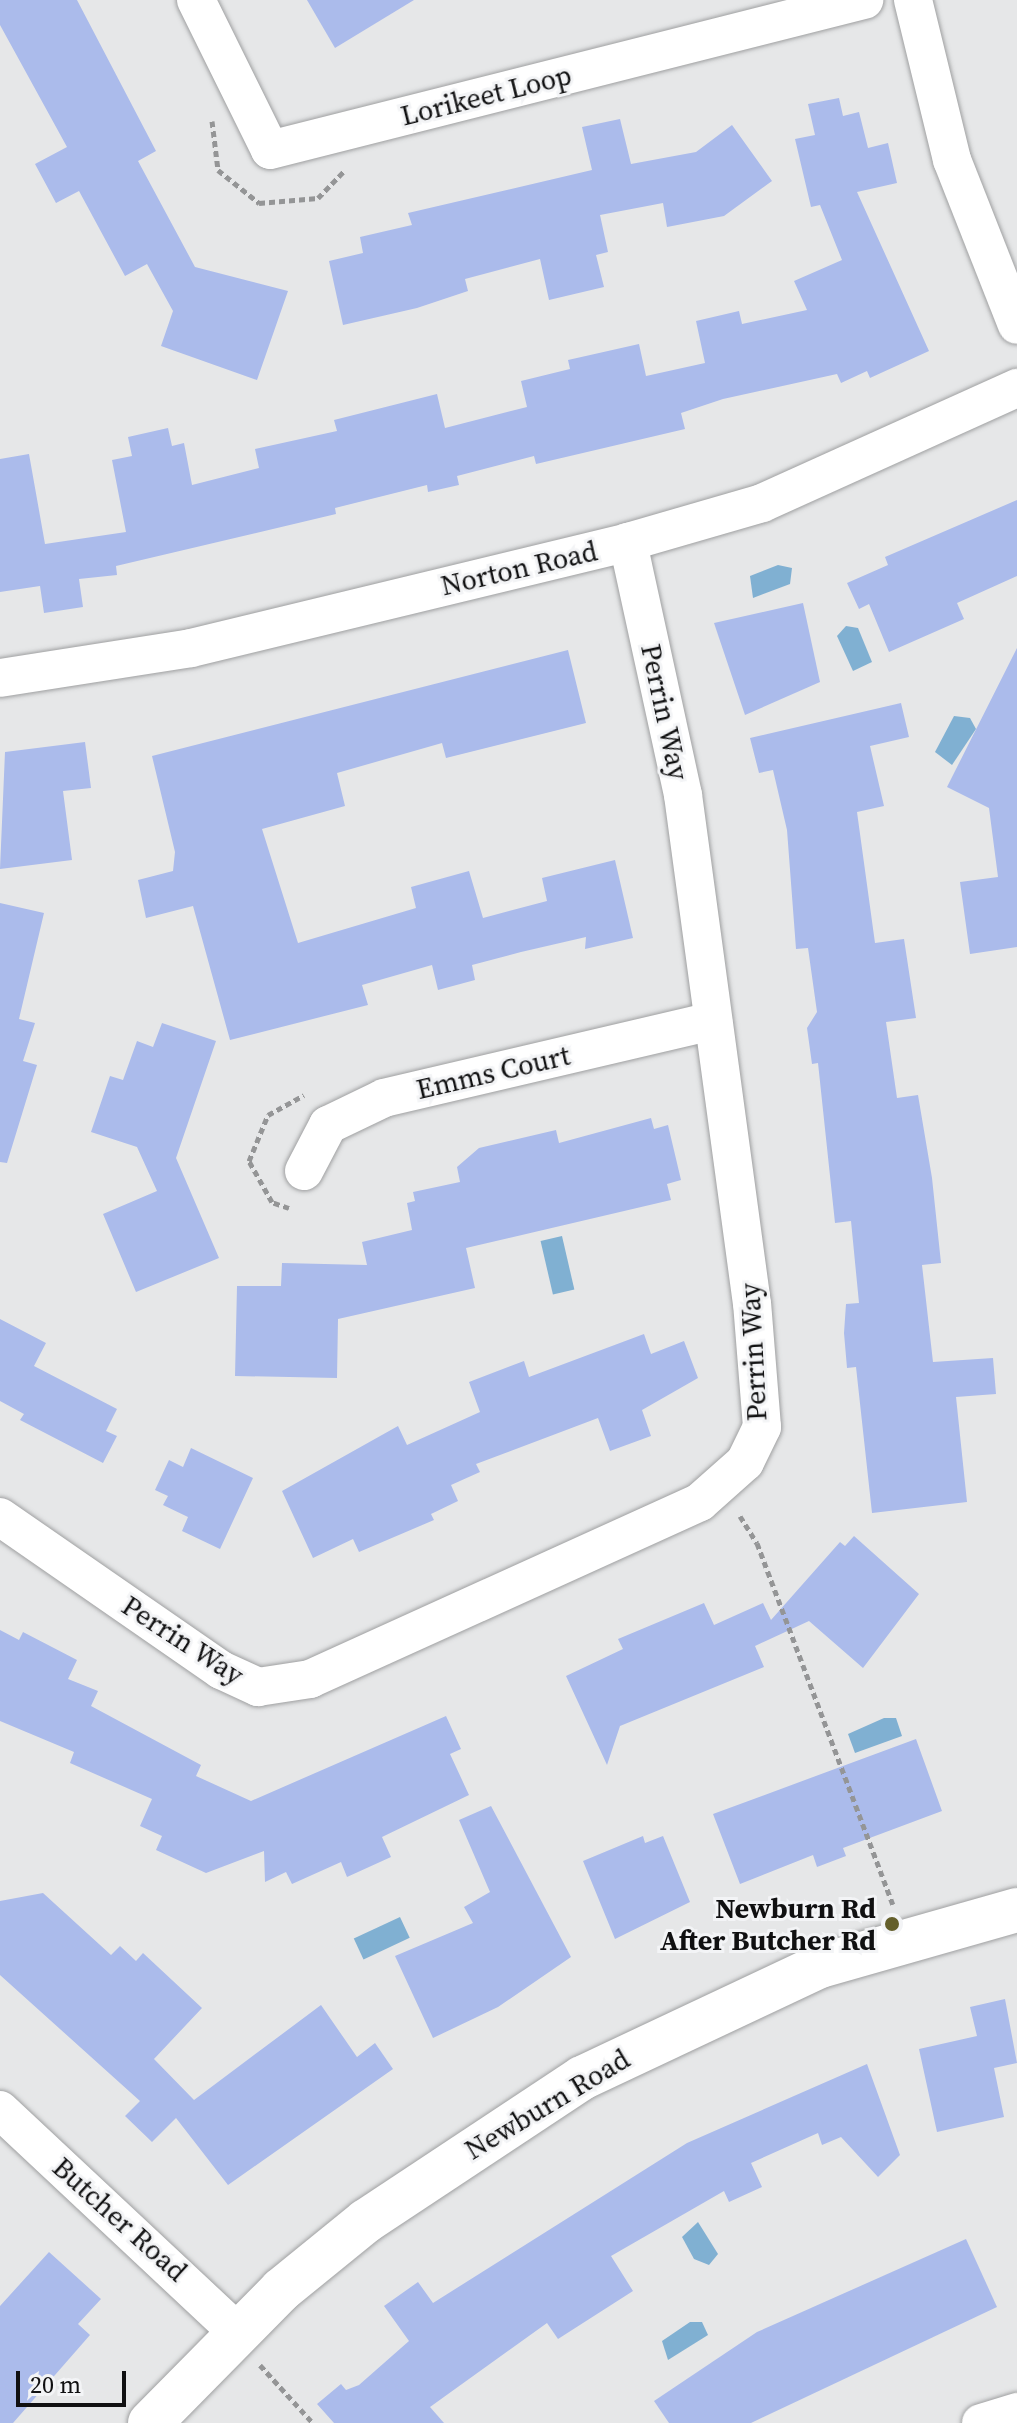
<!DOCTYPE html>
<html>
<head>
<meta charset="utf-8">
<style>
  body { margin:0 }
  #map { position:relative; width:1017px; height:2423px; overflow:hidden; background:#e6e7e8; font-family:"Source Serif 4",serif }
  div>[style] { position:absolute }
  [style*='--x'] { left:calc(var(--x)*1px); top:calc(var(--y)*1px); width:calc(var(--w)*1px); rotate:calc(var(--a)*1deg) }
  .water>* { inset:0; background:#80b0d2; transform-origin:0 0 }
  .building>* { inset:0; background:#abbbeb }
  .path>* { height:5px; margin-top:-2.5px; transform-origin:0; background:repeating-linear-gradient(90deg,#949596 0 6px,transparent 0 10px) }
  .roads { filter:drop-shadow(0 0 2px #9fa0a1) drop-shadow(0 0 2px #9fa0a1) }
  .minor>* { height:38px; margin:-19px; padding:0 19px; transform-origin:19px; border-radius:19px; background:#fff }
  .tertiary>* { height:44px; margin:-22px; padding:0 22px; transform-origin:22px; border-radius:22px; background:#fff }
  .dots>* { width:22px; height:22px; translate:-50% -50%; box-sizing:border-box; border:4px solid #f3f4f6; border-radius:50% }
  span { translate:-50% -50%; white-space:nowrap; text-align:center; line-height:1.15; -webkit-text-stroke:6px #f3f4f6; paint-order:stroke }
  .street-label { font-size:28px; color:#101011 }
  .poi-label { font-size:28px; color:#101011; font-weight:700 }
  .right { translate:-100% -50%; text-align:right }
  .scale { position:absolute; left:16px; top:2371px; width:110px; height:36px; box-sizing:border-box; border:4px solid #101011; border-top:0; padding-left:10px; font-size:24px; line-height:28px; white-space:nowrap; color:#101011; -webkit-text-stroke:6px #f3f4f6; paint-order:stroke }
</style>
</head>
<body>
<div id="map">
  <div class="water">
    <div style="clip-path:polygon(778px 565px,792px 568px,790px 584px,753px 598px,750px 576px)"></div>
    <div style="clip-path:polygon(846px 626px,858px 628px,872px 662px,853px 671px,837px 636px)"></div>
    <div style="clip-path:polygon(954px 716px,970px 718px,976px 729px,952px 765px,935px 752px)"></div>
    <div style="left:562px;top:1236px;width:55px;height:22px;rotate:77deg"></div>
    <div style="clip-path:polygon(884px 1718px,896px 1718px,902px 1736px,855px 1753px,848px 1734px)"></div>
    <div style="left:400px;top:1917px;width:23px;height:51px;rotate:65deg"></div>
    <div style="clip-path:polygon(698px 2222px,718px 2254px,709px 2265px,694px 2259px,682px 2237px)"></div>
    <div style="clip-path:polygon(690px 2322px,702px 2322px,708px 2335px,668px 2360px,662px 2341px)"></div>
  </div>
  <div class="building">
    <div style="clip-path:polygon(0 0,77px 0,156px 151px,138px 161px,195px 267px,288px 291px,257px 380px,161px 346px,173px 311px,147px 264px,125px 276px,79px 191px,56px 203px,35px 164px,67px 147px,0 25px)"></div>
    <div style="clip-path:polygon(307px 0,414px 0,335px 48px)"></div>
    <div style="clip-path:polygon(839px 98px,843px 116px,859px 112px,868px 148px,888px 143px,897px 183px,857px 192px,929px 351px,870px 378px,867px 371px,841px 383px,837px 374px,723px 399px,681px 413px,685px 429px,536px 464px,534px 456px,457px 476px,459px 485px,428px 492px,427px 485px,335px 508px,336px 514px,116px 566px,117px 575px,79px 579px,83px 607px,44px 613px,40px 586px,0 592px,0 459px,29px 454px,45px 544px,126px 532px,112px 460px,132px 456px,128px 437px,168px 428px,172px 446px,184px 443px,192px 485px,259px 468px,255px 449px,337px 431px,334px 420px,437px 394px,445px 428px,527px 407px,521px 381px,570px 369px,568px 360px,639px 344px,646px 376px,705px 363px,696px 321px,739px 311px,742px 324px,807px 310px,794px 281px,842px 260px,820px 205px,811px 207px,795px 139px,815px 135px,808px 104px)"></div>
    <div style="clip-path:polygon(620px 119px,631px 164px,696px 152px,732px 125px,772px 181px,724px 216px,667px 227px,663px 203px,600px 215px,608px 252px,596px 255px,604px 287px,549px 300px,540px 259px,465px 279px,468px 291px,417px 308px,343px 325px,329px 261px,363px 253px,360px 237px,412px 225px,408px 213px,592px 170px,582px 127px)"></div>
    <div style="clip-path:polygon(1017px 500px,1017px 576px,957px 603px,964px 619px,889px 652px,869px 604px,859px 609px,847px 583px,888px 565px,885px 557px)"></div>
    <div style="clip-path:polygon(803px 603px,820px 682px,745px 715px,714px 623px)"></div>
    <div style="clip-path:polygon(1017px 648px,1017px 947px,970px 954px,960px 882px,998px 877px,989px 808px,947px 787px)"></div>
    <div style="clip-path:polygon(568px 650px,586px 723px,446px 758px,442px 743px,337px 773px,345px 806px,262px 829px,298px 943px,416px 908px,411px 887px,469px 871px,483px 918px,547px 901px,542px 878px,615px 860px,633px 938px,585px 949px,586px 937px,521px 952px,472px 965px,475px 980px,438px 990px,432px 965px,362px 985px,368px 1005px,230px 1040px,193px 906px,146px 918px,138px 880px,173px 871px,175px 852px,152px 756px)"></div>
    <div style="clip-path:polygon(901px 703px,909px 737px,870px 746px,884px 806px,857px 812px,875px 943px,904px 939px,916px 1018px,886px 1022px,897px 1098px,918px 1095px,932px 1178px,941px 1263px,922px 1265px,933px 1362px,993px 1358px,996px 1394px,956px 1397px,967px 1502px,872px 1513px,856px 1367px,847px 1368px,844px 1333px,846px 1304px,859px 1303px,851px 1221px,835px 1223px,818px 1063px,812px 1064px,807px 1028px,817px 1012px,808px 948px,796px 949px,787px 830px,773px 770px,759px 773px,750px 738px)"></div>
    <div style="clip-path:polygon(85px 742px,91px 788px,63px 791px,72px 860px,0 869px,5px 752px)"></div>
    <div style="clip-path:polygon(0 903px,44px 913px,19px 1019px,35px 1023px,23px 1061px,37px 1065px,7px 1163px,0 1162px)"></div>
    <div style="clip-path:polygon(162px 1023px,216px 1041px,176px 1158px,219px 1258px,136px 1292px,103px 1214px,157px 1191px,137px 1147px,91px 1132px,110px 1076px,123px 1080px,137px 1041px,153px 1047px)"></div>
    <div style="clip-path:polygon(651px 1118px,654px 1129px,668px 1125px,681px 1180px,667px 1184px,671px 1200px,466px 1248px,475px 1288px,338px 1319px,337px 1378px,235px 1376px,237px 1286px,281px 1286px,282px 1263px,367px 1265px,362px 1242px,412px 1230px,407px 1203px,415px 1201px,413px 1192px,460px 1182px,457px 1167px,479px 1148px,556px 1130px,559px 1143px)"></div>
    <div style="clip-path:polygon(0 1319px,46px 1343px,34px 1366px,117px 1409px,106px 1431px,117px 1436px,103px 1463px,20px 1420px,24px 1414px,0 1401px)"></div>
    <div style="clip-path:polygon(644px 1334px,651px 1354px,684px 1341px,698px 1378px,642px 1410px,651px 1436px,610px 1451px,598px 1418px,476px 1464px,480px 1472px,451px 1485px,458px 1501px,431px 1514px,434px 1520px,359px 1552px,353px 1539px,313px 1558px,282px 1491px,398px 1426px,407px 1445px,480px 1412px,469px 1382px,524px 1361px,529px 1377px)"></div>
    <div style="clip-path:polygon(191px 1448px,253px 1478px,220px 1549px,182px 1531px,188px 1517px,163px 1505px,168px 1496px,155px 1490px,169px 1460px,183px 1467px)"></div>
    <div style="clip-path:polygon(854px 1536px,919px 1594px,863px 1668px,809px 1621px,755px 1646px,764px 1667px,620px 1726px,607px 1765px,566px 1676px,623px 1649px,618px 1639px,704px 1603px,714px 1625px,763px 1603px,771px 1620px,840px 1542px,845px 1546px)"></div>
    <div style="clip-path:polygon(0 1630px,19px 1640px,23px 1632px,77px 1660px,68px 1679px,98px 1691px,91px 1706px,201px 1765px,196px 1776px,251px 1801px,446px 1716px,461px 1749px,450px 1754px,469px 1795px,382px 1837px,391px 1857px,347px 1877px,341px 1862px,292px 1884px,286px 1872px,265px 1882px,264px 1851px,206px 1873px,156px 1850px,162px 1836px,140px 1826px,152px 1799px,70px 1763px,74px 1752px,0 1721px)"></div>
    <div style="clip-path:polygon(916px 1739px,942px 1811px,843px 1848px,846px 1856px,817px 1867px,813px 1855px,740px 1884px,713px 1814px)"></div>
    <div style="clip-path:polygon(491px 1806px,571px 1957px,498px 2007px,433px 2038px,395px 1956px,473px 1923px,464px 1907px,490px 1892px,459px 1820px)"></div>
    <div style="clip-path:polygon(643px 1836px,645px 1843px,663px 1836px,690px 1902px,615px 1939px,583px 1861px)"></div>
    <div style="clip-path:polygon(43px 1893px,111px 1955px,120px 1946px,136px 1961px,143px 1953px,202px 2008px,154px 2059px,194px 2100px,321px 2005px,357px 2057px,375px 2043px,393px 2069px,228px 2185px,176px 2118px,152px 2142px,125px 2116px,140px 2101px,0 1975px,0 1901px)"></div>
    <div style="clip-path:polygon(1005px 1999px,1017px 2063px,994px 2068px,1004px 2117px,937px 2132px,919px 2049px,977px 2036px,970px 2007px)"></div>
    <div style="clip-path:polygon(867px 2064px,900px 2155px,878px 2177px,841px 2137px,822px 2145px,818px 2133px,751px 2163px,762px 2187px,729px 2202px,724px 2191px,611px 2256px,633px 2291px,558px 2339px,547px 2323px,430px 2407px,444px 2423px,334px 2423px,317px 2404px,341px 2384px,346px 2390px,359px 2385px,409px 2341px,384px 2306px,418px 2282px,433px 2303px,687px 2143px)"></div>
    <div style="clip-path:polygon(966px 2239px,997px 2307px,751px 2423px,669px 2423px,654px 2401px,757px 2332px)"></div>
    <div style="clip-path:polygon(49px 2252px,101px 2299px,78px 2324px,90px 2335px,13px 2423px,0 2423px,0 2306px)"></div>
  </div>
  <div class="path">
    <div style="--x:212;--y:121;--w:49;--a:83"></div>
    <div style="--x:218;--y:170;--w:53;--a:38.8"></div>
    <div style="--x:259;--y:203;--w:59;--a:-4.8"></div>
    <div style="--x:318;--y:198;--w:37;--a:-46"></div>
    <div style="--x:289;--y:1208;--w:18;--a:-161"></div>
    <div style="--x:272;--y:1202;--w:47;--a:-119.3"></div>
    <div style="--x:249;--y:1161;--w:50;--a:-67.6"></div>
    <div style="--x:268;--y:1115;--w:41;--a:-29.1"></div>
    <div style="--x:740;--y:1516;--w:32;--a:58"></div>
    <div style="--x:757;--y:1543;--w:386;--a:69.4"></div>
    <div style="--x:260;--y:2365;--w:79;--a:47.6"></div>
  </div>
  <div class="roads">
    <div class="minor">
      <div style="--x:196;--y:0;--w:167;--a:63.7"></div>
      <div style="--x:270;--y:150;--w:613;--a:-14.17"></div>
      <div style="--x:913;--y:0;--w:165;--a:76.3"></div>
      <div style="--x:952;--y:160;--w:177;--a:68.5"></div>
      <div style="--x:0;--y:678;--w:193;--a:-8.9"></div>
      <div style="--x:191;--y:648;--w:450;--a:-13.6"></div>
      <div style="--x:628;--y:542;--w:140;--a:-16.2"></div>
      <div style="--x:762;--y:503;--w:280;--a:-24.3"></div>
      <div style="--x:304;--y:1171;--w:52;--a:-62.4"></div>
      <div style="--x:328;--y:1125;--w:62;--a:-25.7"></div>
      <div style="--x:384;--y:1098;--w:338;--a:-13.2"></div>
      <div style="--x:0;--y:1517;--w:269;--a:34.7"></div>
      <div style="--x:221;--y:1670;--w:41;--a:24.7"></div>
      <div style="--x:258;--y:1687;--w:53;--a:-8.7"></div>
      <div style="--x:310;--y:1679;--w:428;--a:-24.4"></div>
      <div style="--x:700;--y:1502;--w:60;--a:-41.6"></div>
      <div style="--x:745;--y:1462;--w:39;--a:-64"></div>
      <div style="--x:762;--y:1427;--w:123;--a:-94.6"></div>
      <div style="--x:752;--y:1304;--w:514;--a:-97.72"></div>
      <div style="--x:683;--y:795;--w:259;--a:-102.3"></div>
      <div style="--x:0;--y:2110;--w:325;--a:43.1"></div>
      <div style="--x:981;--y:2423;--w:38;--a:-17"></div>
    </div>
    <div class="tertiary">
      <div style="--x:150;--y:2423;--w:187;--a:-45.4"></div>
      <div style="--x:281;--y:2290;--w:109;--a:-39.1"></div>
      <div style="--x:366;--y:2221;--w:259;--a:-33.5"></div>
      <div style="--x:582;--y:2078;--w:263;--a:-25.2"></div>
      <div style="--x:820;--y:1966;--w:205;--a:-15.9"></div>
    </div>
  </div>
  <div class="dots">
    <div style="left:892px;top:1924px;background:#645f2b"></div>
  </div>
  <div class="street-label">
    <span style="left:486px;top:95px;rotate:-14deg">Lorikeet Loop</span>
    <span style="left:519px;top:568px;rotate:-13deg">Norton Road</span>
    <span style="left:665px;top:712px;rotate:78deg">Perrin Way</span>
    <span style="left:493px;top:1072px;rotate:-13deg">Emms Court</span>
    <span style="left:753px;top:1352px;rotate:-93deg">Perrin Way</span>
    <span style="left:183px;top:1640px;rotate:33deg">Perrin Way</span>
    <span style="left:547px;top:2104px;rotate:-31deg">Newburn Road</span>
    <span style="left:120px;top:2219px;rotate:42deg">Butcher Road</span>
  </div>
  <div class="poi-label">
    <span class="right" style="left:876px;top:1924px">Newburn Rd<br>After Butcher Rd</span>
  </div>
  <div class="scale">20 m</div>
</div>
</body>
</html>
